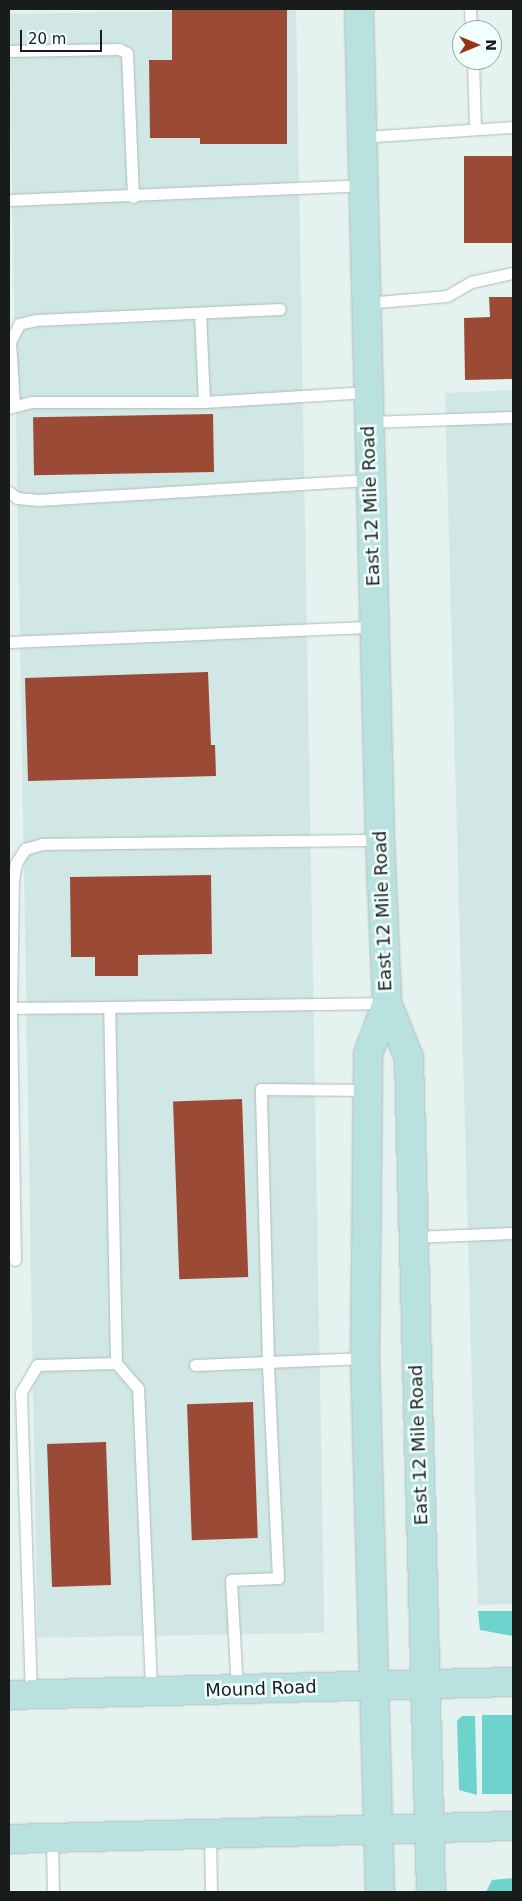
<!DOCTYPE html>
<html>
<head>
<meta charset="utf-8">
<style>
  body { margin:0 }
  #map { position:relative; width:522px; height:1901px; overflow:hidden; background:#e4f2f0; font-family:"DejaVu Sans",sans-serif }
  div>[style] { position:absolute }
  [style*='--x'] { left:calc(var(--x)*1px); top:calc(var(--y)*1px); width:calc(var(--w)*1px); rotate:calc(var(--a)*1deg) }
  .built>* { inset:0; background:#d0e7e5; transform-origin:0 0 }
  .green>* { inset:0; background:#6fd3cd; transform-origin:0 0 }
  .building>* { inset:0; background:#9b4a36; transform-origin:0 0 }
  .roads { filter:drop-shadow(0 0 1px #aebbba) drop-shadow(0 0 1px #aebbba) }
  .lane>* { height:11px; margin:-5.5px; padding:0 5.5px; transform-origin:5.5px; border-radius:5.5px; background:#fff }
  .secondary>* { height:28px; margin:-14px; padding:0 14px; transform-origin:14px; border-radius:14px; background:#b9e1df }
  span { translate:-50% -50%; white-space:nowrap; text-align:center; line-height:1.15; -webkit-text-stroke:5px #f1fffe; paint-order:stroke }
  .street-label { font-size:18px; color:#181d1c }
  .frame { position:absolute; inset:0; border:10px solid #181d1c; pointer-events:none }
  .north { position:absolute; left:452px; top:20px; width:50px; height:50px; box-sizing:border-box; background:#f1fffe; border:1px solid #9aa5a4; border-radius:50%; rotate:90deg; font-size:14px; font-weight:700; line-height:20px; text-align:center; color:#181d1c }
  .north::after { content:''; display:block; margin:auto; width:18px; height:22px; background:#9a3217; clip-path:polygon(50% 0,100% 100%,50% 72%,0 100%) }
  .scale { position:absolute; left:20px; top:30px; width:82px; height:22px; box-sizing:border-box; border:2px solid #181d1c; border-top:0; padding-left:6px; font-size:15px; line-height:18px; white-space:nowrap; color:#181d1c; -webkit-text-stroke:4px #f1fffe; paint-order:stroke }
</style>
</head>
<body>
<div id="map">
  <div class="built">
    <div style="left:296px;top:9px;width:1624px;height:287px;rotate:89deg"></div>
    <div style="clip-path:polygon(513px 390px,513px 1604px,478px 1605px,445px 393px)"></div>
  </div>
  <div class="green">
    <div style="clip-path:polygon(478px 1611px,513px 1611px,513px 1636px,480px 1630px)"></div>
    <div style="left:513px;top:1715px;width:79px;height:31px;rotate:90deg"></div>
    <div style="clip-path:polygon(462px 1716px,475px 1716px,477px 1795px,459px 1790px,457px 1721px)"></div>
    <div style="clip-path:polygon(513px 1878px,513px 1892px,486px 1892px,492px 1880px)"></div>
  </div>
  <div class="building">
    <div style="clip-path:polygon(287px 9px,287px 144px,200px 144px,200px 138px,150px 138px,149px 60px,172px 60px,172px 10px)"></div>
    <div style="left:513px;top:156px;width:87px;height:49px;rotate:90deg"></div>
    <div style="clip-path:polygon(489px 297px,513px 297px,513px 379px,465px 380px,464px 318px,490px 317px)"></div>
    <div style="left:213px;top:414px;width:58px;height:180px;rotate:89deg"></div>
    <div style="clip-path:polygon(208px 672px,211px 745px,215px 745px,216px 776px,28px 781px,25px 678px)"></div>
    <div style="clip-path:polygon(211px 875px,212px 954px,138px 955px,138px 976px,95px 976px,95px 957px,71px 957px,70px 877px)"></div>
    <div style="left:242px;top:1099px;width:178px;height:69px;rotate:88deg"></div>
    <div style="left:253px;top:1402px;width:136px;height:66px;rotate:88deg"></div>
    <div style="left:106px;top:1442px;width:143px;height:59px;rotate:88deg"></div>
  </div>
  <div class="roads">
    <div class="lane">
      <div style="--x:470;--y:9;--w:21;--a:87"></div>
      <div style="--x:9;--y:51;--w:110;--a:-1"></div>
      <div style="--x:119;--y:49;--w:9;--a:27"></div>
      <div style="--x:127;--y:53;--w:144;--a:87.6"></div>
      <div style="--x:473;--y:60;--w:68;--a:88.3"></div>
      <div style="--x:362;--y:137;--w:151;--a:-3.8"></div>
      <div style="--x:9;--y:200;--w:354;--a:-2.4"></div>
      <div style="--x:366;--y:303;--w:81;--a:-4.9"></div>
      <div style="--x:447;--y:296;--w:28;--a:-30"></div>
      <div style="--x:471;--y:282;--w:43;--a:-12.1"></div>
      <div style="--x:200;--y:313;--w:89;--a:87.4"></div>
      <div style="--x:14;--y:404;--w:62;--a:-93.7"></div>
      <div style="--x:10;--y:342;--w:20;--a:-63"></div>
      <div style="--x:19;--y:324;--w:17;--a:-13"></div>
      <div style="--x:36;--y:320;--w:244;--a:-2.6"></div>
      <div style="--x:9;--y:408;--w:23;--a:-15"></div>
      <div style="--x:31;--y:402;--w:173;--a:0"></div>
      <div style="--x:204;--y:402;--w:164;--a:-3.5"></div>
      <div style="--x:368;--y:422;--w:145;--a:-2"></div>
      <div style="--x:9;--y:492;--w:10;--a:37"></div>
      <div style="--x:17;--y:498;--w:22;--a:5"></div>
      <div style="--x:39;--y:500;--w:332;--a:-3.5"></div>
      <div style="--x:9;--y:642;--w:365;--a:-2.4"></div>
      <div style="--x:109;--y:1007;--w:98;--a:179.4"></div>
      <div style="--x:11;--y:1008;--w:128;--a:-89.1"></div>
      <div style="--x:13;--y:880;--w:17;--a:-80"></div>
      <div style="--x:16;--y:863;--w:17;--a:-57"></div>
      <div style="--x:25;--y:849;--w:18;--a:-16"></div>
      <div style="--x:42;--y:844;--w:338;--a:-0.7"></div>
      <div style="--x:11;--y:1008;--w:252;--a:89.1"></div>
      <div style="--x:413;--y:1237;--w:100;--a:-2.3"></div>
      <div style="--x:116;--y:1363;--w:356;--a:-91.1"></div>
      <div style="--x:109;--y:1007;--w:278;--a:-0.8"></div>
      <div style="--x:195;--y:1365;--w:170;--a:-2.4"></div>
      <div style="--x:237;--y:1689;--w:109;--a:-93.2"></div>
      <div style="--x:231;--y:1580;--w:47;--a:-2.4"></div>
      <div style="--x:278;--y:1578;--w:216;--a:-92.7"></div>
      <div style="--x:268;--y:1362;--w:273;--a:-91.5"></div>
      <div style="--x:261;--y:1089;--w:107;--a:0.5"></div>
      <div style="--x:31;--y:1695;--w:303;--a:-91.9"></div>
      <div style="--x:21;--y:1392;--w:31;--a:-59"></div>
      <div style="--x:37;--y:1365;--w:79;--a:-1.5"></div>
      <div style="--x:116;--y:1363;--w:33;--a:49"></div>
      <div style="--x:138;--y:1388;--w:303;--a:87.5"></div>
      <div style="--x:210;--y:1834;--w:58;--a:89"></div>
      <div style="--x:52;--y:1837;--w:55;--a:89"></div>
    </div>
    <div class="secondary">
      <div style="--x:359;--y:9;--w:831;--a:88.55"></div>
      <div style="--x:380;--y:840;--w:163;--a:87.5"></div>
      <div style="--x:387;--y:1003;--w:59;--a:68.2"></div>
      <div style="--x:409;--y:1058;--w:834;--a:88.49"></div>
      <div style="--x:9;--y:1695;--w:504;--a:-1.48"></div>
      <div style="--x:9;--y:1839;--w:504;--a:-1.48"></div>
      <div style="--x:380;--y:1892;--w:534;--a:-91.61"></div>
      <div style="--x:365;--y:1358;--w:304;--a:-89.4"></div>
      <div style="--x:368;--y:1054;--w:54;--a:-69.6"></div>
    </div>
  </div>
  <div class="street-label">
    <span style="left:371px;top:506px;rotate:-92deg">East 12 Mile Road</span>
    <span style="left:383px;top:911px;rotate:-92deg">East 12 Mile Road</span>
    <span style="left:419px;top:1445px;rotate:-92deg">East 12 Mile Road</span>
    <span style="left:261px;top:1689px;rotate:-2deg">Mound Road</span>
  </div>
  <div class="frame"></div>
  <div class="north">N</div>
  <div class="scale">20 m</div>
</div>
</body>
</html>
